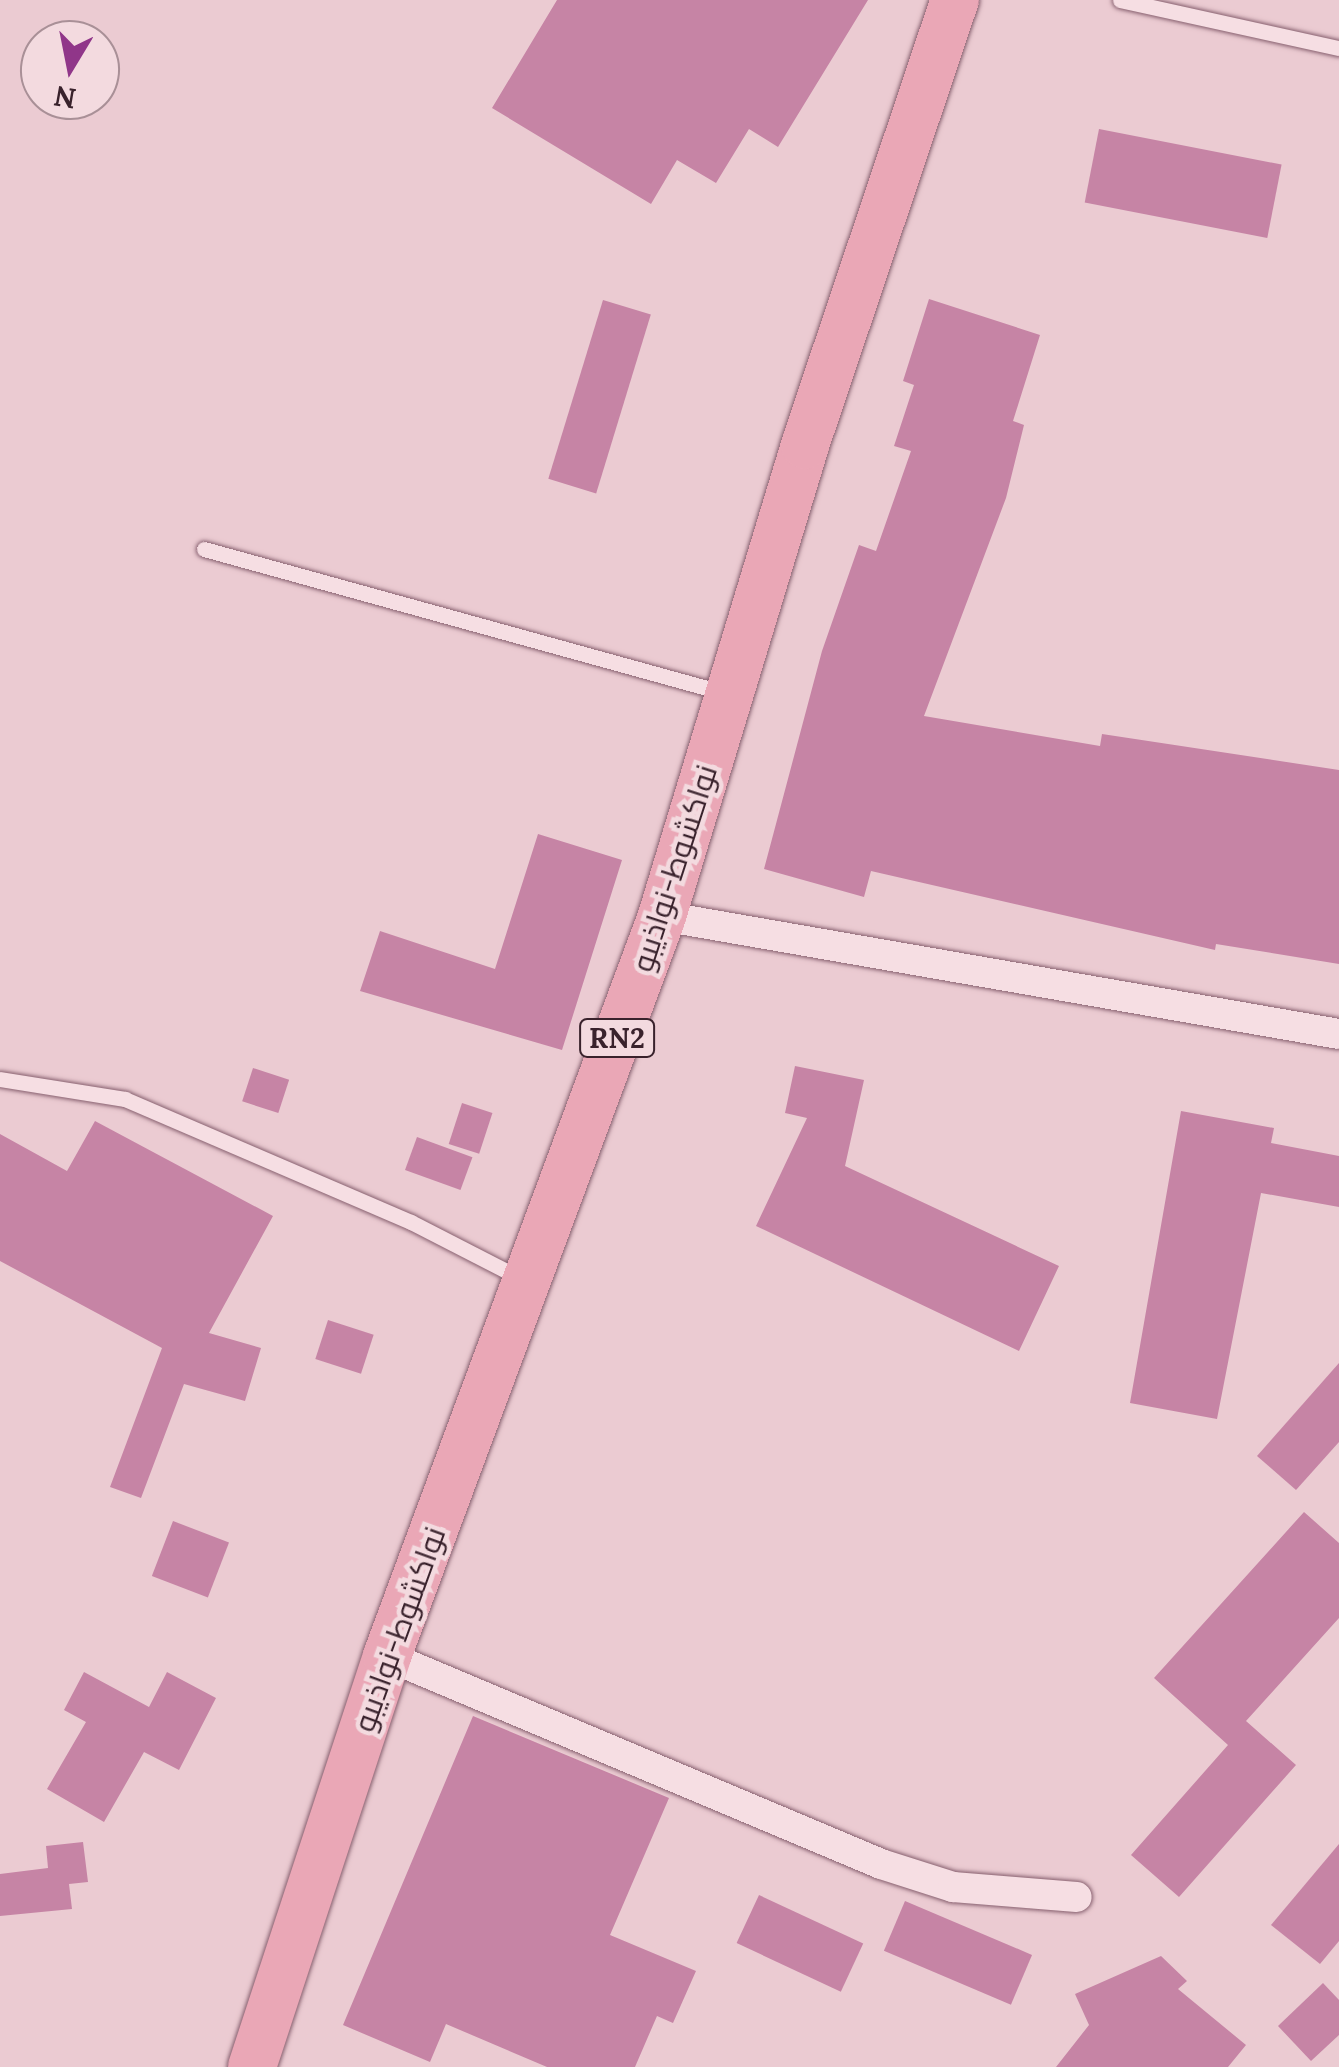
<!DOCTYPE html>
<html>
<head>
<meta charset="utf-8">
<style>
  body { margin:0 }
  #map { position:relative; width:1339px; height:2067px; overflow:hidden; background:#ebcbd2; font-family:Lora,Cairo,serif }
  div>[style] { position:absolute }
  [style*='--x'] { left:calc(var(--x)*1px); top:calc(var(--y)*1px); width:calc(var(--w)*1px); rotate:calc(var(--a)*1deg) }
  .building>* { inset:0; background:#c684a5; transform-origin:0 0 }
  .roads { filter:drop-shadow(0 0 2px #87606f) drop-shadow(0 0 2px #87606f) }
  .lane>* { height:15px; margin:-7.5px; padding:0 7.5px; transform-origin:7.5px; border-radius:7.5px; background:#f6dee3 }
  .street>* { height:30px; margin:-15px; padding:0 15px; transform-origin:15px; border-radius:15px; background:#f6dee3 }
  .primary>* { height:48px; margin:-24px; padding:0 24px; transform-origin:24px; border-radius:24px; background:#eaa7b6 }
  span { translate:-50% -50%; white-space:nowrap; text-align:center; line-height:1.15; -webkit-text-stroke:9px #f3dadf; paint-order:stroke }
  .shield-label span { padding:2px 8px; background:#f3dadf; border:2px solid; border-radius:8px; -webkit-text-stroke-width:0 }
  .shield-label { font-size:28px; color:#39222c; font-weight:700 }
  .street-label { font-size:30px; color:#39222c }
  .north { position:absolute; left:20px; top:20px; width:100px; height:100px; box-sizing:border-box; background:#f3dadf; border:2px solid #a99097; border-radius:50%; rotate:190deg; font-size:28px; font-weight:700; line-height:40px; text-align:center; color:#39222c }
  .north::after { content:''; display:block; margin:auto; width:35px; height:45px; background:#903689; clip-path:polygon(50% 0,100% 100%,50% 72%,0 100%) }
</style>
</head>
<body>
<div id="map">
  <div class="building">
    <div style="clip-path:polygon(557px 0,868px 0,778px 147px,749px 129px,716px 183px,677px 160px,651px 204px,492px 108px)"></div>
    <div style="left:1099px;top:129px;width:186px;height:75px;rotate:11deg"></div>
    <div style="clip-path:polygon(929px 299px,1040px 335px,1013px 421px,1024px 425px,1006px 498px,924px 716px,1100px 746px,1102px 734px,1339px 770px,1339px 964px,1216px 944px,1215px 950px,871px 871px,864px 897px,764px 869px,822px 651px,859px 545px,876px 551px,911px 451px,894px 446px,914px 385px,903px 381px)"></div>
    <div style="left:603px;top:300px;width:50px;height:187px;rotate:17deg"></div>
    <div style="clip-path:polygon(538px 834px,622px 860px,562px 1050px,360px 991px,380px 931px,495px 969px)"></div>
    <div style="clip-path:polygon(795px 1066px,864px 1080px,845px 1166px,1059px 1266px,1019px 1351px,756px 1226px,807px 1118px,785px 1113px)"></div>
    <div style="left:253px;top:1068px;width:38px;height:35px;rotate:18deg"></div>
    <div style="left:462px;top:1103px;width:32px;height:43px;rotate:18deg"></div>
    <div style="clip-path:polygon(1181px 1111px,1274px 1128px,1271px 1143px,1339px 1156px,1339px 1207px,1261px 1193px,1217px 1419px,1130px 1403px)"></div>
    <div style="clip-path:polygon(95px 1121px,273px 1216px,209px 1333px,261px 1348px,245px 1401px,184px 1384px,141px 1498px,110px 1487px,162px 1348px,0 1261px,0 1134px,67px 1171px)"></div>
    <div style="left:417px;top:1137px;width:59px;height:35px;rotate:20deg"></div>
    <div style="left:328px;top:1320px;width:48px;height:41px;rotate:18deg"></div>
    <div style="clip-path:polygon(1339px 1363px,1339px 1442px,1296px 1490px,1257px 1456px)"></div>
    <div style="clip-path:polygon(1304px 1512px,1339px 1543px,1339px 1618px,1246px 1721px,1296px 1765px,1179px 1897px,1131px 1855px,1228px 1745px,1154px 1678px)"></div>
    <div style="left:173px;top:1521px;width:60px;height:59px;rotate:21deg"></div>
    <div style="clip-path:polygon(84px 1672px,149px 1707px,167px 1672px,216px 1698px,179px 1770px,144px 1752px,104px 1822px,47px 1789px,86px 1722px,64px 1710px)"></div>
    <div style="clip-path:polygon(473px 1716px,669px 1798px,610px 1935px,696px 1971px,673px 2023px,657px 2016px,635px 2067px,547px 2067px,446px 2024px,430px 2062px,343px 2025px)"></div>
    <div style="clip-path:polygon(83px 1842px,88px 1882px,69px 1884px,72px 1909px,0 1916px,0 1874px,48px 1868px,46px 1846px)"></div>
    <div style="clip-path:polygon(1339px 1844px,1339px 1941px,1320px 1964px,1271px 1925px)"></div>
    <div style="left:759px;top:1895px;width:115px;height:53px;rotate:25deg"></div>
    <div style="left:905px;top:1901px;width:138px;height:54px;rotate:23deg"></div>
    <div style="clip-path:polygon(1161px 1956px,1187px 1981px,1178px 1989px,1246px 2045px,1228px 2067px,1056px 2067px,1089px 2025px,1075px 1994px)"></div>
    <div style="clip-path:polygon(1323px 1983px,1339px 2000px,1339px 2035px,1311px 2061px,1278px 2026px)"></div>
  </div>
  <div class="roads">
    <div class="lane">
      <div style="--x:1120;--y:0;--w:224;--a:12.4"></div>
      <div style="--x:204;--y:549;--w:541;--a:15.45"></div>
      <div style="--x:0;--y:1079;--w:127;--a:9.1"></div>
      <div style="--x:125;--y:1099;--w:311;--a:23.3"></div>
      <div style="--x:411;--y:1222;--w:123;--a:27.2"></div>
    </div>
    <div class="street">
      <div style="--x:662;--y:916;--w:687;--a:9.89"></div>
      <div style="--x:387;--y:1656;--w:536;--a:22.83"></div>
      <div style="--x:881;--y:1864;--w:76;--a:17.7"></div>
      <div style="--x:953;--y:1887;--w:124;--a:4.6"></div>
    </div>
    <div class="primary">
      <div style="--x:252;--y:2067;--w:433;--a:-71.8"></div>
      <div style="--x:387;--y:1656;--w:789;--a:-69.61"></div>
      <div style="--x:662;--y:916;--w:492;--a:-73.1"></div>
      <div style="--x:805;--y:445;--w:470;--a:-71.4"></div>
    </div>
  </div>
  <div class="shield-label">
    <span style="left:617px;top:1038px">RN2</span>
  </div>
  <div class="street-label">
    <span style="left:674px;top:868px;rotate:-72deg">نواكشوط-نواذيبو</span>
    <span style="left:399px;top:1629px;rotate:-70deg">نواكشوط-نواذيبو</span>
  </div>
  <div class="north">N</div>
</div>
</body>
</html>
